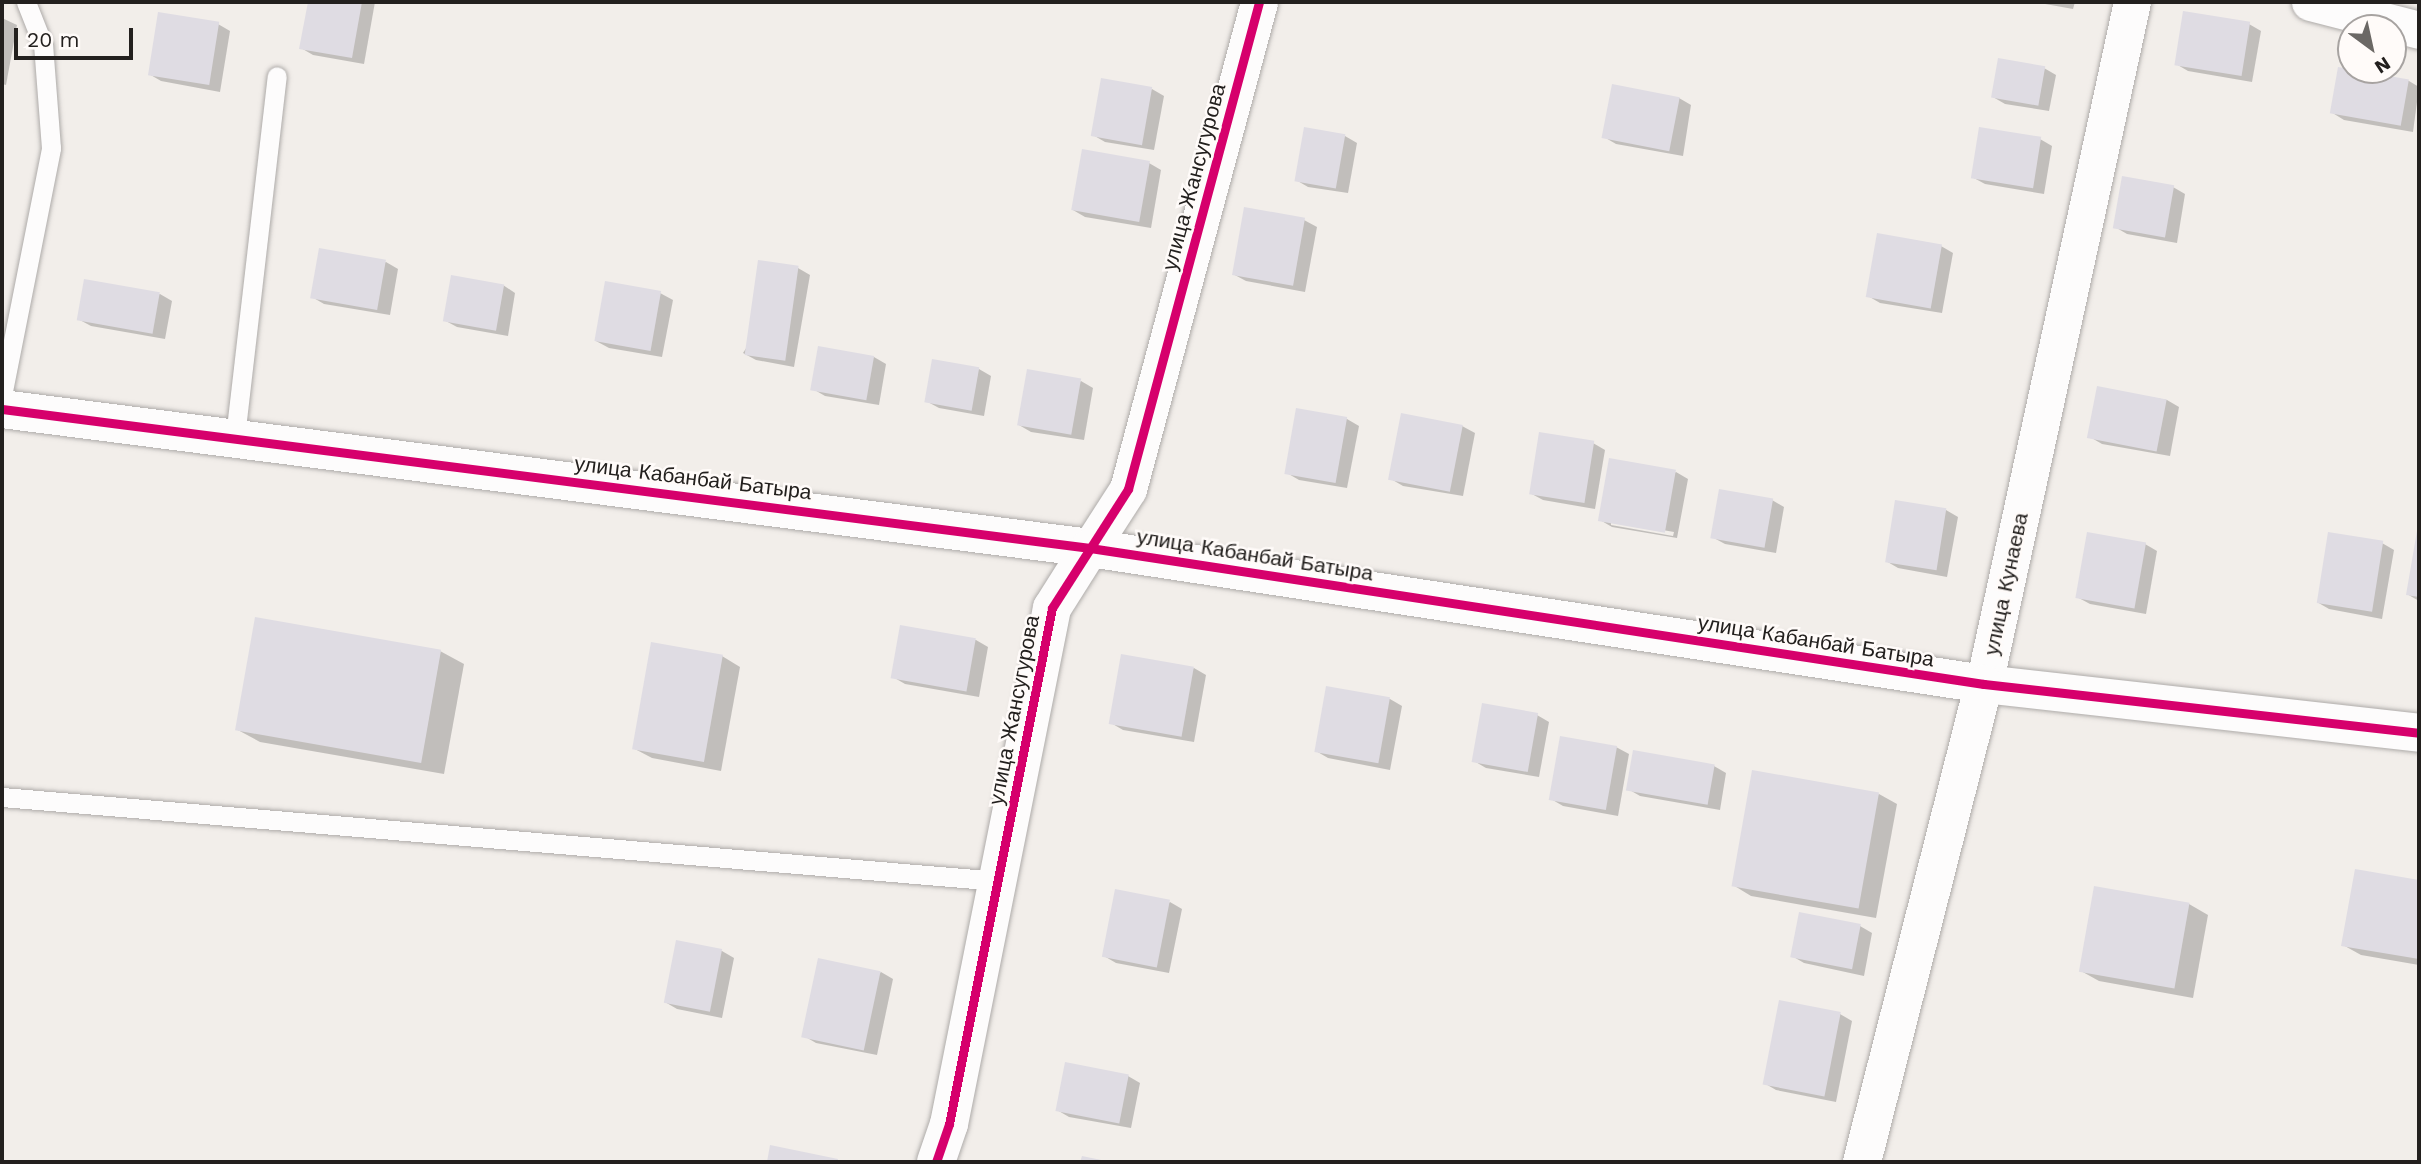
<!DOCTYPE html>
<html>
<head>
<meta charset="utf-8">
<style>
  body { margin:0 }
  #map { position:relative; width:2421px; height:1164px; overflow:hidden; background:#f2eeea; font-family:"Work Sans",sans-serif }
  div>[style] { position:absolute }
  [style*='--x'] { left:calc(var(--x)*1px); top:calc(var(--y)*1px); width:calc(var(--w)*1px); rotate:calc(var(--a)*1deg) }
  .shadow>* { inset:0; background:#0003 }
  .building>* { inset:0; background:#dfdce3; transform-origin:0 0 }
  .roads { filter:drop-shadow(0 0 2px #aeaba9) drop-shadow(0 0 2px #aeaba9) }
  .service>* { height:19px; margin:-9.5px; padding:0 9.5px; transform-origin:9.5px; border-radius:9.5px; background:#fdfcfc }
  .minor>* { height:37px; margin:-18.5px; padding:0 18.5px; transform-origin:18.5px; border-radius:18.5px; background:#fdfcfc }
  .tertiary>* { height:38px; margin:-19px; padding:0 19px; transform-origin:19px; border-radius:19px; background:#fdfcfc }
  .cycleway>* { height:9px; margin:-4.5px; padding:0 4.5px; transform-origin:4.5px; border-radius:4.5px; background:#d6006c }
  span { translate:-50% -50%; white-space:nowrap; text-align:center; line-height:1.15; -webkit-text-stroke:5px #fffbf9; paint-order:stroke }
  .street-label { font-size:21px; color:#23201e }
  .frame { position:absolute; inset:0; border:4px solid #23201e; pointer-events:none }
  .north { position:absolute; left:2337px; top:14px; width:70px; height:70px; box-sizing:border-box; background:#fffbf9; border:2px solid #a7a3a1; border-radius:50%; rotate:147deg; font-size:19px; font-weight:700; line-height:28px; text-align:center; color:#23201e }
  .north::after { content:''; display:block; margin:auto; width:24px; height:32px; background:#6b6865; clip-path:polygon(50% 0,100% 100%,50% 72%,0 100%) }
  .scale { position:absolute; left:14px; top:28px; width:119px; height:32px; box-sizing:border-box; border:4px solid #23201e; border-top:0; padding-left:9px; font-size:21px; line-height:24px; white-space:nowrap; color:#23201e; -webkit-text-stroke:5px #fffbf9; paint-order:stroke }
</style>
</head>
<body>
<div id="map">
  <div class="shadow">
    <div style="clip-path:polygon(309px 2px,375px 2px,364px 64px,313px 55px,301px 48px)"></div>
    <div style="clip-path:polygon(2034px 2px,2075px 2px,2073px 9px)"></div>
    <div style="clip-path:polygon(2px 18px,17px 25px,6px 85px,2px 84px)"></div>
    <div style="clip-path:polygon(218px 24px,230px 31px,220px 92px,161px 81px,149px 74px)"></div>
    <div style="clip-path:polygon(2249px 24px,2261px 31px,2252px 82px,2188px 71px,2176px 64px)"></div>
    <div style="clip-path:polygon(2044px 68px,2056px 75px,2049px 111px,2005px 104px,1993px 97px)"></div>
    <div style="clip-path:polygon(2339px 69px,2409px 81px,2419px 87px,2413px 132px,2344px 120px,2331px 112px)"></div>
    <div style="clip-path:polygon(1152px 89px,1164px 96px,1154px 150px,1105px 142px,1093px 135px)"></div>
    <div style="clip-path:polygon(1679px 98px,1691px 105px,1683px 156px,1616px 144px,1604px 137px)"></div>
    <div style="clip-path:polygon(1345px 136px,1357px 143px,1348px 193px,1308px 187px,1296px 180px)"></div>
    <div style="clip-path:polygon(2040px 139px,2052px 146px,2044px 194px,1985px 184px,1972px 177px)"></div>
    <div style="clip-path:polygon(1149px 163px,1161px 170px,1151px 228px,1085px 217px,1073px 210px)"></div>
    <div style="clip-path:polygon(2173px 187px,2185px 194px,2177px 243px,2127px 234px,2115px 227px)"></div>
    <div style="clip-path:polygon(1304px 220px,1317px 227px,1305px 292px,1246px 281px,1233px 274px)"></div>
    <div style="clip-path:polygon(1941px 246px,1953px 253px,1942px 313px,1880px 303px,1868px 296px)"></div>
    <div style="clip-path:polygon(386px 262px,398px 269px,390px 315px,324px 304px,312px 297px)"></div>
    <div style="clip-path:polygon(798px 268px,810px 275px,794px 367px,756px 360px,743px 353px)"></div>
    <div style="clip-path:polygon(503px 285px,515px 293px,508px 336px,457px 327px,444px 320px)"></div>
    <div style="clip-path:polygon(660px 293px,673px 300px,662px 357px,609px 348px,596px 341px)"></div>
    <div style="clip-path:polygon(160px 294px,172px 301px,165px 339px,91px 326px,78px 319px)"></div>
    <div style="clip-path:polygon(874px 357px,886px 364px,879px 405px,825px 396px,813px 389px)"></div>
    <div style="clip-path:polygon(979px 369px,991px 376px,984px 416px,939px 408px,926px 401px)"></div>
    <div style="clip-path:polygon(1081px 381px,1093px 388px,1084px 440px,1031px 432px,1019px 425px)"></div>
    <div style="clip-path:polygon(2099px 388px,2167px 400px,2179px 407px,2170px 456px,2102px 444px,2090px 437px)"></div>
    <div style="clip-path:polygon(1298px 410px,1347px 419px,1359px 426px,1347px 488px,1299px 480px,1287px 473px)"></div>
    <div style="clip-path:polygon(1462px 426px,1475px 433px,1463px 496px,1403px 486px,1391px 479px)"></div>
    <div style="clip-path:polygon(1593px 443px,1605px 450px,1595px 509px,1543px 500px,1530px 493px)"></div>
    <div style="clip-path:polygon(evenodd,1676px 472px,1688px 479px,1677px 538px,1612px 527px,1600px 520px,1676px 472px,1611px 521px,1674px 532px,1673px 536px,1611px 525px,1611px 521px)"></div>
    <div style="clip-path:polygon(1772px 500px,1784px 507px,1776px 553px,1725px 544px,1712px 537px)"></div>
    <div style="clip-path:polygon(1946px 510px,1958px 517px,1947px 577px,1898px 568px,1886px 561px)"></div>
    <div style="clip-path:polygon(2419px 529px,2419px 601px,2407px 594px)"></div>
    <div style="clip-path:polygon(2382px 543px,2394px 550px,2382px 619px,2329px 609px,2317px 602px)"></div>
    <div style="clip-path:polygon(2145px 544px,2157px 551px,2146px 614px,2090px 604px,2077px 597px)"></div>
    <div style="clip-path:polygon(902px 627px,976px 640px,988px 647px,979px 697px,905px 684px,893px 677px)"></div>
    <div style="clip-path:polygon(440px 651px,464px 664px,444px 774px,260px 742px,236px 729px)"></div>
    <div style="clip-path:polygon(722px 656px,740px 667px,721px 771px,652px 758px,633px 748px)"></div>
    <div style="clip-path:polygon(1194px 668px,1206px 675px,1194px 742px,1123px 730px,1111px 723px)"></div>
    <div style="clip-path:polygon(1327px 688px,1390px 699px,1402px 706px,1390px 770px,1328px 758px,1316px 751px)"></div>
    <div style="clip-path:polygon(1537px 715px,1549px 722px,1539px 777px,1486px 768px,1474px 761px)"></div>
    <div style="clip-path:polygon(1616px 747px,1629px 754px,1618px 816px,1563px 806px,1551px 799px)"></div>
    <div style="clip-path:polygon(1714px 766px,1726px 773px,1720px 810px,1640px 796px,1628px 789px)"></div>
    <div style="clip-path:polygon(1879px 794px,1897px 804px,1876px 918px,1751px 896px,1733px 885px)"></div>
    <div style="clip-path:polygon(2356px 871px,2419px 882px,2419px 965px,2361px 955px,2343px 945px)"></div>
    <div style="clip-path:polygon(1170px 902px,1182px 909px,1169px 973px,1116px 963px,1104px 956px)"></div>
    <div style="clip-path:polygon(2189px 904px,2208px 915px,2193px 998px,2099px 981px,2081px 971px)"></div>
    <div style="clip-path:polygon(1860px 926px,1872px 933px,1864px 976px,1804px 963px,1792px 956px)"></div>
    <div style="clip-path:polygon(677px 942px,722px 951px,734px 958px,722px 1018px,677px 1009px,665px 1002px)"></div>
    <div style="clip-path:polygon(881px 972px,893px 979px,877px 1055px,816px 1043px,804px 1036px)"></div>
    <div style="clip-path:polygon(1840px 1014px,1852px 1021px,1836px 1102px,1776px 1090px,1764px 1083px)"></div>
    <div style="clip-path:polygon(1128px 1076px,1140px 1083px,1131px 1128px,1069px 1117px,1057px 1110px)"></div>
  </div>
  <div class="building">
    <div style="clip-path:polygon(308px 2px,362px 2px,352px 58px,299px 49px)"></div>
    <div style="left:2183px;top:11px;width:68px;height:55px;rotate:9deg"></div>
    <div style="left:158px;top:12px;width:62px;height:64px;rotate:9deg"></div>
    <div style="left:1998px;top:58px;width:48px;height:40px;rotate:10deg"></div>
    <div style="left:2338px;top:67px;width:72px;height:47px;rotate:10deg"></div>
    <div style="left:1101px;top:78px;width:52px;height:59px;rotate:10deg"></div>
    <div style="left:1612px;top:84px;width:69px;height:55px;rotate:11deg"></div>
    <div style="left:1304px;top:127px;width:42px;height:55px;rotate:10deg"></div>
    <div style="left:1979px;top:127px;width:63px;height:52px;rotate:9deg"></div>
    <div style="left:1082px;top:149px;width:69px;height:62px;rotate:10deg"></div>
    <div style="left:2122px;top:176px;width:53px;height:53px;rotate:10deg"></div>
    <div style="left:1244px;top:207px;width:62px;height:69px;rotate:10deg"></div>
    <div style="left:1877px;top:233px;width:66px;height:65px;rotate:10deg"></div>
    <div style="left:319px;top:248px;width:68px;height:51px;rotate:10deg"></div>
    <div style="left:758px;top:260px;width:41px;height:96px;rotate:8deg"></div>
    <div style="left:451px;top:275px;width:54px;height:47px;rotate:10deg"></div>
    <div style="left:84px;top:279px;width:77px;height:42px;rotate:10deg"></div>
    <div style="left:605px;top:281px;width:57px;height:61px;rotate:10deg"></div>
    <div style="left:818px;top:346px;width:57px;height:45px;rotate:10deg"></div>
    <div style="left:932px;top:359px;width:48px;height:44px;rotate:10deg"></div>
    <div style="left:1027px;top:369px;width:55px;height:57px;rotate:10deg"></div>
    <div style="left:2097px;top:386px;width:71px;height:53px;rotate:11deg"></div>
    <div style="left:1296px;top:408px;width:52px;height:67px;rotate:10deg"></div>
    <div style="left:1401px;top:413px;width:63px;height:68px;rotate:11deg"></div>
    <div style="left:1539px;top:432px;width:56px;height:63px;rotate:9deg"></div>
    <div style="left:1609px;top:458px;width:68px;height:64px;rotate:10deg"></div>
    <div style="left:1719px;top:489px;width:55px;height:50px;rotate:10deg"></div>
    <div style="left:1895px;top:500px;width:52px;height:63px;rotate:9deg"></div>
    <div style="clip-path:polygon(2418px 525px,2419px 525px,2419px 597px,2406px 595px)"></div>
    <div style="left:2087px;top:532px;width:60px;height:67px;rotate:10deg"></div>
    <div style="left:2328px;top:532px;width:56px;height:72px;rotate:9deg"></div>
    <div style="left:255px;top:617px;width:189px;height:115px;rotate:10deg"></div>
    <div style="left:900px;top:625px;width:77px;height:54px;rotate:10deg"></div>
    <div style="left:651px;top:642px;width:73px;height:109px;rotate:10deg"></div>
    <div style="left:1121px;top:654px;width:74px;height:71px;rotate:10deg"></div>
    <div style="left:1326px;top:686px;width:65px;height:67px;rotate:10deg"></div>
    <div style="left:1482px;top:703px;width:57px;height:60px;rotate:10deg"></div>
    <div style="left:1560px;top:736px;width:58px;height:65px;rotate:10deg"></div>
    <div style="left:1633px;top:750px;width:83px;height:41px;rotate:10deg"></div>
    <div style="left:1752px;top:770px;width:129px;height:118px;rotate:10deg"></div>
    <div style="clip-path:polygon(2355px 869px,2419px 880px,2419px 959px,2341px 946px)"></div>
    <div style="left:2094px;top:886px;width:97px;height:87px;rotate:10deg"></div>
    <div style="left:1115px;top:889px;width:56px;height:69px;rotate:11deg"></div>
    <div style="left:1799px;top:912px;width:63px;height:46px;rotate:11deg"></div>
    <div style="left:676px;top:940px;width:47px;height:64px;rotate:11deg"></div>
    <div style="left:818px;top:958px;width:64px;height:81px;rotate:12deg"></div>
    <div style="left:1779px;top:1000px;width:63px;height:86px;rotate:11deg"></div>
    <div style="left:1065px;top:1062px;width:65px;height:50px;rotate:11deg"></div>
    <div style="clip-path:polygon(770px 1145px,838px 1159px,837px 1162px,767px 1162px)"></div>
    <div style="clip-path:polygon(1082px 1156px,1106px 1161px,1106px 1162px,1080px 1162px)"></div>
  </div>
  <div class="roads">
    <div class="service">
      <div style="--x:2;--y:396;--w:253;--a:-78.8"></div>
      <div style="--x:51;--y:148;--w:103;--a:-94.4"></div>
      <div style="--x:43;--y:45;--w:46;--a:-111.6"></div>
      <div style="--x:235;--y:437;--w:363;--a:-83.4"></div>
      <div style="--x:2;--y:797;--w:1000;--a:4.82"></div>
    </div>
    <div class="minor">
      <div style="--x:2310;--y:2;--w:113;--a:14.4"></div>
      <div style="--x:1090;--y:548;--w:70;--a:-57.2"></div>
      <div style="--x:1128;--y:489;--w:504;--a:-74.94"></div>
      <div style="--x:1984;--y:684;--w:698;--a:-77.76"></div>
    </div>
    <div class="tertiary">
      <div style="--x:2;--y:409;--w:1097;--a:7.28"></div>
      <div style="--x:1090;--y:548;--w:904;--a:8.65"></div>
      <div style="--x:1984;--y:684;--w:438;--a:6.4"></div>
      <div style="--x:936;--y:1162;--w:40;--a:-71.1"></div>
      <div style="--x:949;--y:1124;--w:526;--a:-78.71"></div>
      <div style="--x:1052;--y:608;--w:71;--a:-57.7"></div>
      <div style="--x:1862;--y:1162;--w:493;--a:-75.7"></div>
    </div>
  </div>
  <div class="cycleway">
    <div style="--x:2;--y:409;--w:1097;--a:7.28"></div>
    <div style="--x:1090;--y:548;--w:904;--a:8.65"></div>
    <div style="--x:1984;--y:684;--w:438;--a:6.4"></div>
    <div style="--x:936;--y:1162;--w:40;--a:-71.1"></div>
    <div style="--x:949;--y:1124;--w:526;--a:-78.71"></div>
    <div style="--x:1052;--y:608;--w:141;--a:-57.4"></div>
    <div style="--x:1128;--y:489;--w:504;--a:-74.94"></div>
  </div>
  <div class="street-label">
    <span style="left:1194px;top:177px;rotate:-75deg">улица Жансугурова</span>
    <span style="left:693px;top:478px;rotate:7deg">улица Кабанбай Батыра</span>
    <span style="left:1255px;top:555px;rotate:9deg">улица Кабанбай Батыра</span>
    <span style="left:2006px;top:584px;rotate:-78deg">улица Кунаева</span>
    <span style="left:1816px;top:641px;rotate:9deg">улица Кабанбай Батыра</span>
    <span style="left:1014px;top:710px;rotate:-79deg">улица Жансугурова</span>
  </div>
  <div class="frame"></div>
  <div class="north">N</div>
  <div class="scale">20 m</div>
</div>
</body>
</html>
